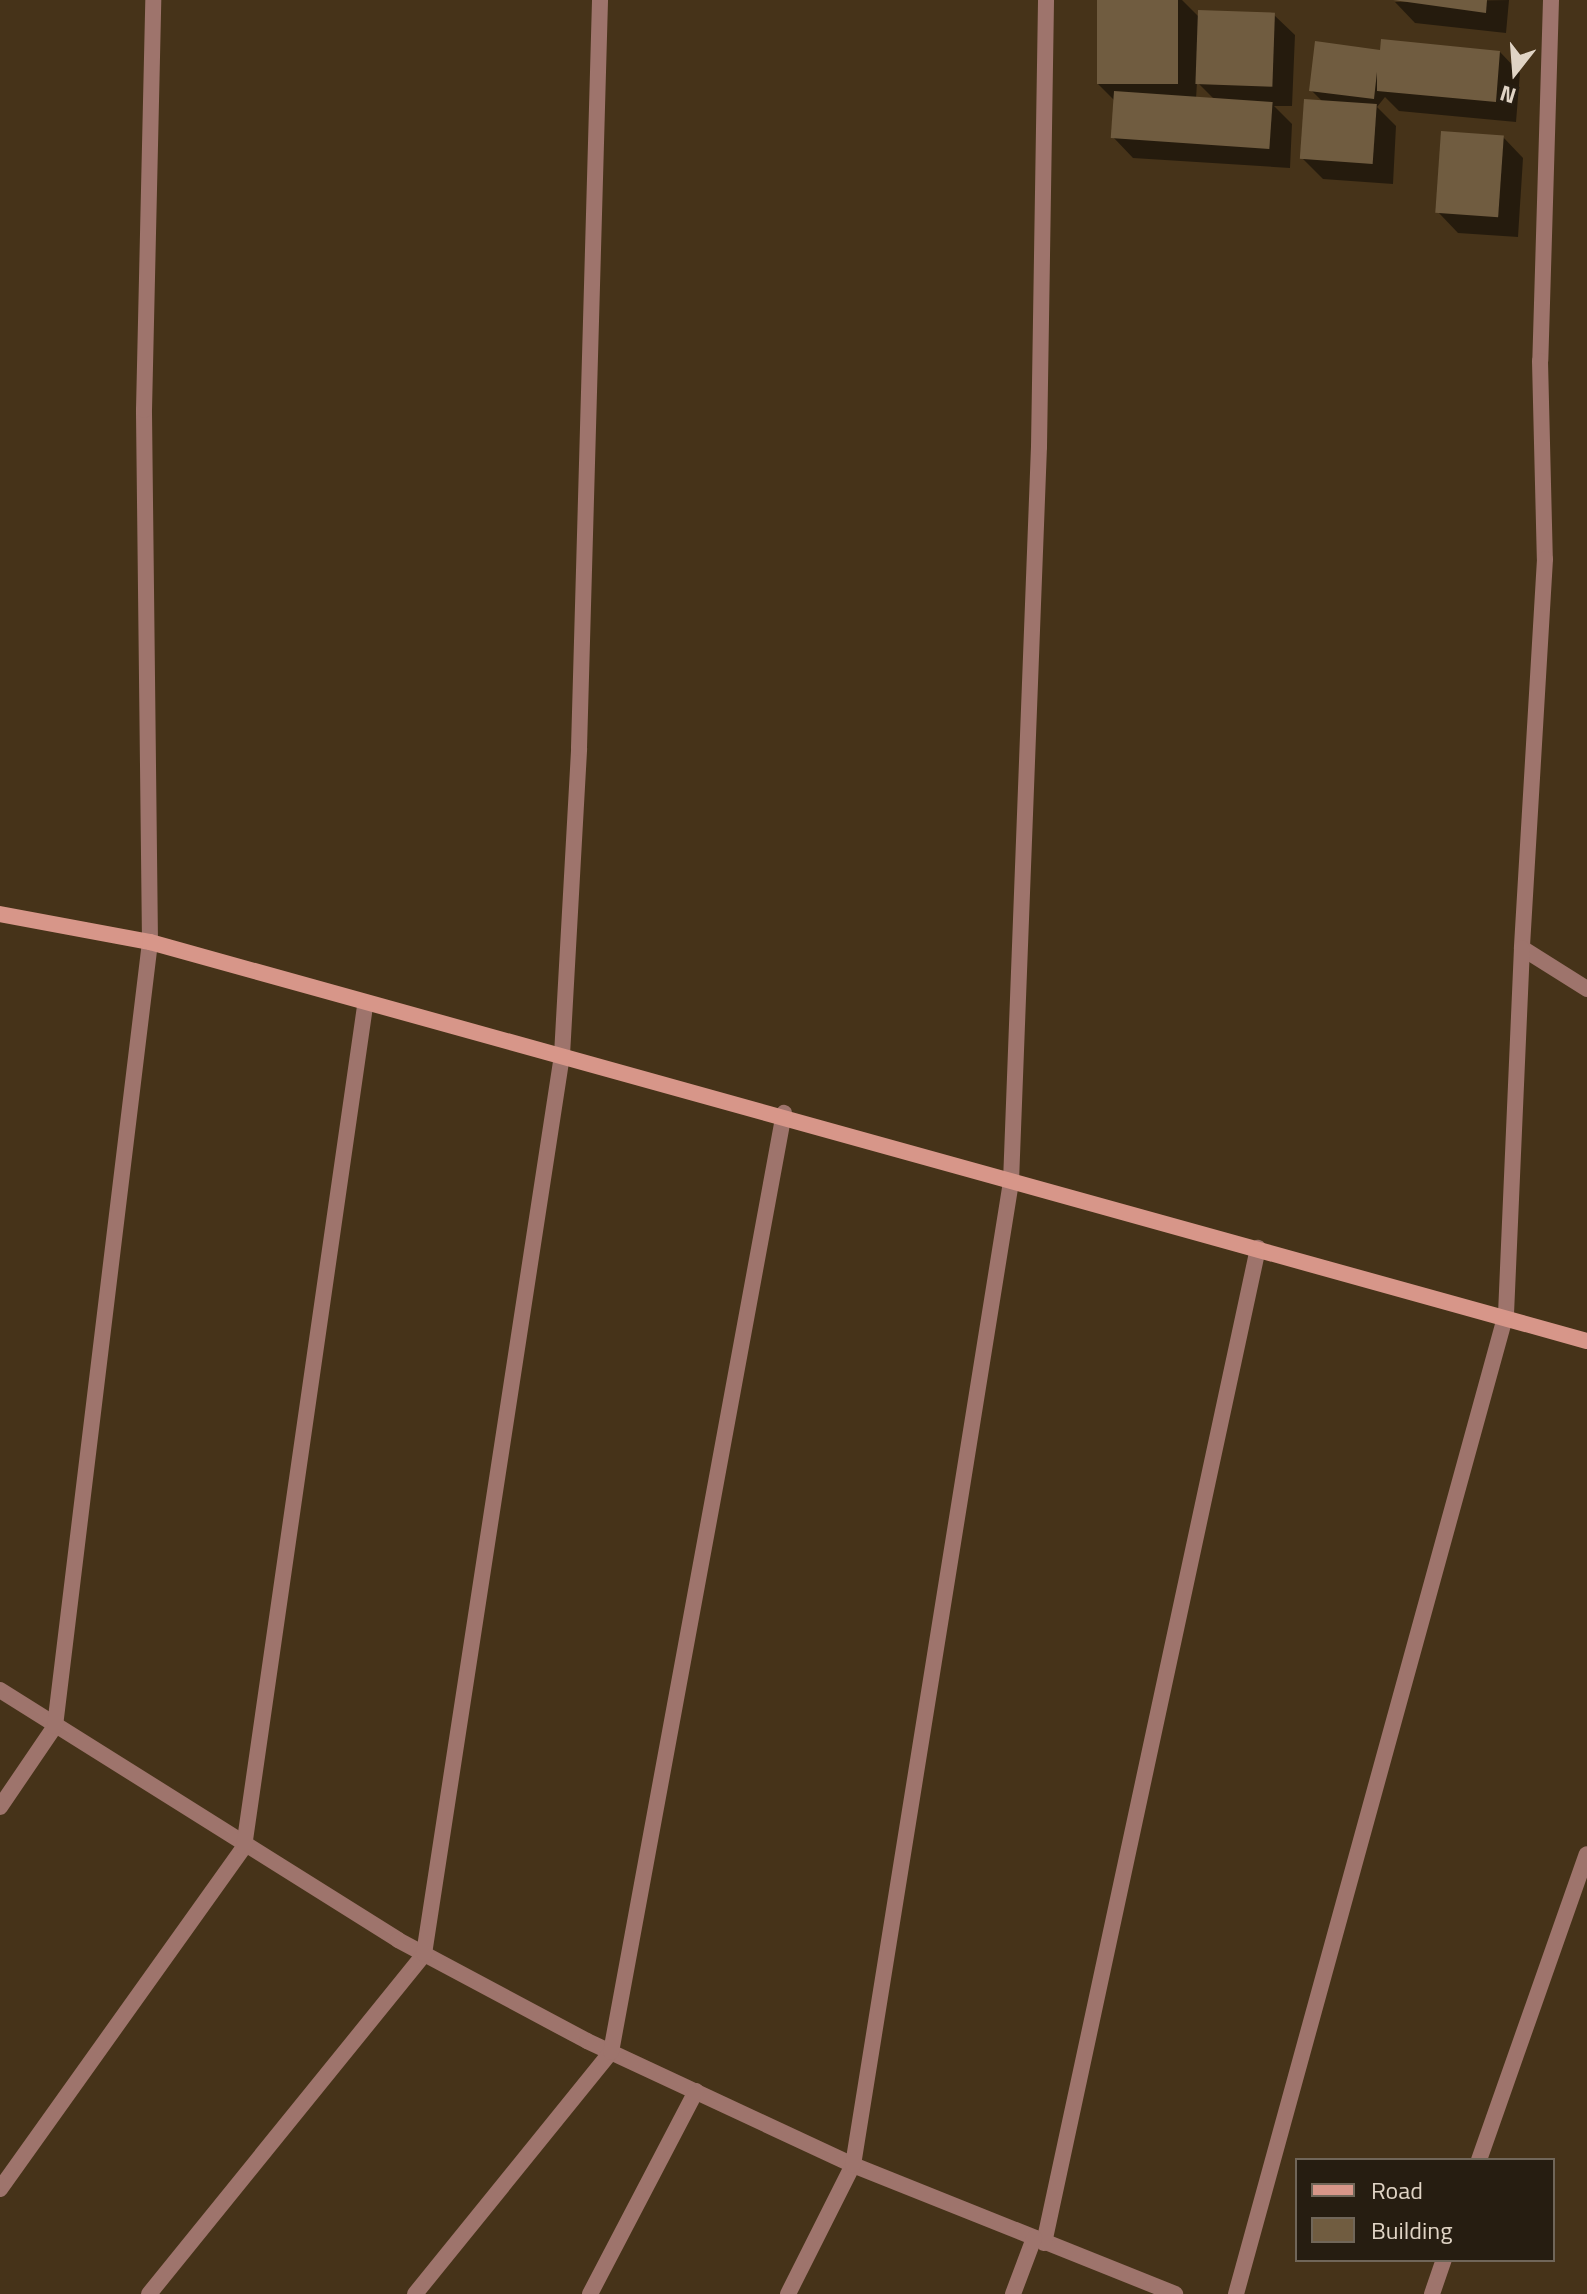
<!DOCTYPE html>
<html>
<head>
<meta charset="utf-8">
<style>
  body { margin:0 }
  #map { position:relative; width:1587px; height:2294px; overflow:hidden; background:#463319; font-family:"Titillium Web",sans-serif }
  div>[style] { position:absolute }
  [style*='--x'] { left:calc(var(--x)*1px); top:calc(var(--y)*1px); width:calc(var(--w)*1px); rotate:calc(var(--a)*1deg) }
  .shadow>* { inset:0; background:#0007 }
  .building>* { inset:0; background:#705c40; transform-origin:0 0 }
  .minor>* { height:16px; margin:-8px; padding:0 8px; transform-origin:8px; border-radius:8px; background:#9e746c }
  .secondary>* { height:16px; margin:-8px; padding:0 8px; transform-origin:8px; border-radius:8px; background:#d79689 }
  span { translate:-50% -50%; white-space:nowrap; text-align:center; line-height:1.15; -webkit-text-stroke:6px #261d11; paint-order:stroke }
  .legend { position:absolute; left:1295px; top:2158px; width:260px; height:104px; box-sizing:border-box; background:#261d11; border:2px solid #706659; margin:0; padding:10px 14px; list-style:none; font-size:24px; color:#e0d4c5 }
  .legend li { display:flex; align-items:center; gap:16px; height:40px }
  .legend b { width:40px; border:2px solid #706659 }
  .north { position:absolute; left:1475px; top:32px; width:80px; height:80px; -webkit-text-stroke:6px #261d11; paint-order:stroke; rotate:197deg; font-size:22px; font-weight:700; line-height:32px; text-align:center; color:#e0d4c5 }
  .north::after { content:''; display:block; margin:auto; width:28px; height:36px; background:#e0d4c5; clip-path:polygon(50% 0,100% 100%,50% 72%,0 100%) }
</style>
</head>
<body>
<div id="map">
  <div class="shadow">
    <div style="clip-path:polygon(evenodd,1099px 0,1182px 0,1199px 17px,1274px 15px,1295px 35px,1292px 106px,1274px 106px,1292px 124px,1290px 168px,1133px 158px,1113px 137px,1115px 101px,1097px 83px,1099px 0,1197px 82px,1215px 100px,1196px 99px,1197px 82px)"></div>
    <div style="clip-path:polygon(1509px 0,1506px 33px,1415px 23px,1395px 2px)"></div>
    <div style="clip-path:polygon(1379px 52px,1500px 52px,1520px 73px,1516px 122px,1399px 111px,1385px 97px,1377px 107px,1396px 126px,1393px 184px,1323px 179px,1302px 158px,1323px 102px,1311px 90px)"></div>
    <div style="clip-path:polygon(1503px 137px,1523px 158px,1518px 237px,1458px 233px,1438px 212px)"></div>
  </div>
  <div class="building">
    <div style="left:1097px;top:0;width:81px;height:84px"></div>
    <div style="clip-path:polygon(1393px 0,1487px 0,1486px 13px)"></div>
    <div style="left:1198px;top:10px;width:77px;height:74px;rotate:2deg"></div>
    <div style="clip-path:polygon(1381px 39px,1500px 51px,1496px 102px,1377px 91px,1377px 72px,1374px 99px,1309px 91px,1315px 41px,1380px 50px)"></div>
    <div style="left:1114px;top:91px;width:159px;height:47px;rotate:4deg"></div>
    <div style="left:1304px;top:99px;width:73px;height:60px;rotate:4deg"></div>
    <div style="left:1441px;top:131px;width:63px;height:82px;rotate:4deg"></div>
  </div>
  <div class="minor">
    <div style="--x:1551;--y:0;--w:361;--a:91.7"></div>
    <div style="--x:1540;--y:361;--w:198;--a:88.6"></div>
    <div style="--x:1545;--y:559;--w:390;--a:93.4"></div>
    <div style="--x:1522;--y:948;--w:77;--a:32.2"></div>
    <div style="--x:0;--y:1690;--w:470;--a:32.1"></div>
    <div style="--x:398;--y:1940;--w:214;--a:28.1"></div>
    <div style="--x:587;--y:2041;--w:293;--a:25"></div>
    <div style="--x:853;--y:2165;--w:347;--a:21.8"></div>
    <div style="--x:0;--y:1807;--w:98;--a:-55.8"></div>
    <div style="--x:55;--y:1726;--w:790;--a:-83.09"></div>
    <div style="--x:150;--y:942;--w:532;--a:-90.65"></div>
    <div style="--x:144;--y:410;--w:410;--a:-88.7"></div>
    <div style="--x:1479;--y:2160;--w:324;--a:-70.6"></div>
    <div style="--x:0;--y:2189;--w:420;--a:-54.5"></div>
    <div style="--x:244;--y:1847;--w:850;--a:-81.81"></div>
    <div style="--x:1044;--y:2243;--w:1018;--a:-77.86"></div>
    <div style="--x:149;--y:2294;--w:437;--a:-51"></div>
    <div style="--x:424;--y:1954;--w:910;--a:-81.27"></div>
    <div style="--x:562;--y:1055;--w:307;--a:-86.8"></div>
    <div style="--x:579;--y:748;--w:748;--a:-88.39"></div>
    <div style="--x:415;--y:2294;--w:311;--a:-51"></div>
    <div style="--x:611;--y:2052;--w:955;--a:-79.56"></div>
    <div style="--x:590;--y:2294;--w:229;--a:-62.4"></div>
    <div style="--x:788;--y:2294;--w:144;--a:-63.3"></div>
    <div style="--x:853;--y:2165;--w:996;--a:-80.87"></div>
    <div style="--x:1011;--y:1182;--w:736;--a:-87.82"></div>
    <div style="--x:1039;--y:447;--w:447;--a:-89.1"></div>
    <div style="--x:1013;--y:2294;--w:60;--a:-69.4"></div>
    <div style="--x:1236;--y:2294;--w:1017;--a:-74.6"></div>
    <div style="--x:1506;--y:1314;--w:366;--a:-87.5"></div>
    <div style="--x:1432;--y:2294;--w:36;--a:-71"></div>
  </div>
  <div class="secondary">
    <div style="--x:0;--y:914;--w:153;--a:10.6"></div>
    <div style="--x:150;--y:942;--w:1491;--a:15.52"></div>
  </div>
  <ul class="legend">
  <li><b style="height:10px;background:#d79689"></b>Road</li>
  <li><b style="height:22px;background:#705c40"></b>Building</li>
  </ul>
  <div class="north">N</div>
</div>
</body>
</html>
